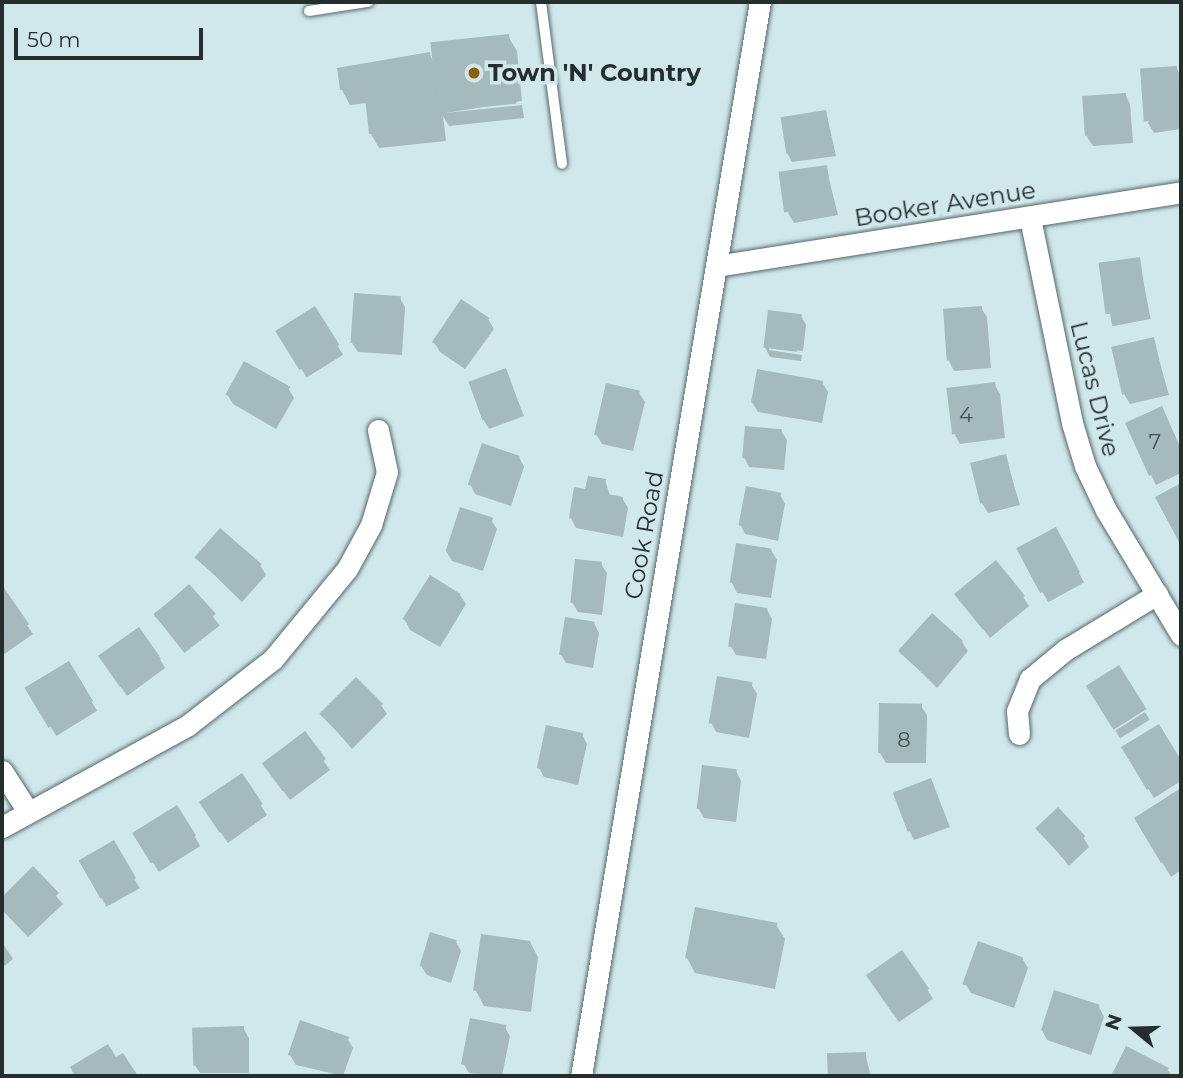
<!DOCTYPE html>
<html>
<head>
<meta charset="utf-8">
<style>
  body { margin:0 }
  #map { position:relative; width:1183px; height:1078px; overflow:hidden; background:#d0e8eb; font-family:Montserrat,sans-serif }
  div>[style] { position:absolute }
  [style*='--x'] { left:calc(var(--x)*1px); top:calc(var(--y)*1px); width:calc(var(--w)*1px); rotate:calc(var(--a)*1deg) }
  .shadow>* { inset:0; background:#0003; transform-origin:0 0 }
  .building>* { inset:0; background:#a4babd; transform-origin:0 0 }
  .roads { filter:drop-shadow(0 0 2px #54686b) drop-shadow(0 0 2px #54686b) }
  .lane>* { height:10px; margin:-5px; padding:0 5px; transform-origin:5px; border-radius:5px; background:#fff }
  .street>* { height:21px; margin:-10.5px; padding:0 10.5px; transform-origin:10.5px; border-radius:10.5px; background:#fff }
  .dots>* { width:19px; height:19px; translate:-50% -50%; box-sizing:border-box; border:4px solid #d0e8eb; border-radius:50% }
  span { translate:-50% -50%; white-space:nowrap; text-align:center; line-height:1.15; -webkit-text-stroke:7px #d0e8eb; paint-order:stroke }
  .number-label { font-size:21px; color:#455152 }
  .number-label span { -webkit-text-stroke-width:0 }
  .poi-label { font-size:24px; color:#252e2f; font-weight:700 }
  .left { translate:0 -50%; text-align:left }
  .street-label { font-size:24px; color:#252e2f }
  .frame { position:absolute; inset:0; border:4px solid #252e2f; pointer-events:none }
  .north { position:absolute; left:1099px; top:994px; width:70px; height:70px; -webkit-text-stroke:5px #d0e8eb; paint-order:stroke; rotate:289deg; font-size:19px; font-weight:700; line-height:28px; text-align:center; color:#252e2f }
  .north::after { content:''; display:block; margin:auto; width:24px; height:32px; background:#252e2f; clip-path:polygon(50% 0,100% 100%,50% 72%,0 100%) }
  .scale { position:absolute; left:14px; top:28px; width:189px; height:32px; box-sizing:border-box; border:4px solid #252e2f; border-top:0; padding-left:9px; font-size:21px; line-height:24px; white-space:nowrap; color:#252e2f; -webkit-text-stroke:5px #d0e8eb; paint-order:stroke }
</style>
</head>
<body>
<div id="map">
  <div class="shadow">
    <div style="clip-path:polygon(508px 36px,517px 51px,522px 101px,445px 113px,522px 105px,524px 118px,449px 126px,443px 116px,446px 141px,379px 148px,371px 134px,367px 103px,350px 105px,342px 90px,339px 69px,429px 54px,435px 64px)"></div>
    <div style="clip-path:polygon(1176px 67px,1181px 77px,1181px 129px,1154px 133px,1148px 123px)"></div>
    <div style="clip-path:polygon(1125px 94px,1130px 104px,1133px 143px,1093px 146px,1087px 137px)"></div>
    <div style="clip-path:polygon(826px 111px,836px 156px,792px 162px,787px 153px)"></div>
    <div style="clip-path:polygon(826px 167px,838px 215px,794px 223px,788px 213px)"></div>
    <div style="left:1139px;top:259px;width:61px;height:39px;rotate:79deg"></div>
    <div style="clip-path:polygon(399px 297px,405px 307px,402px 355px,358px 352px,352px 343px)"></div>
    <div style="left:314px;top:308px;width:55px;height:43px;rotate:58deg"></div>
    <div style="clip-path:polygon(981px 308px,987px 317px,991px 368px,954px 371px,949px 361px)"></div>
    <div style="clip-path:polygon(801px 316px,806px 325px,803px 351px,769px 347px,769px 350px,802px 355px,801px 361px,770px 357px,765px 347px)"></div>
    <div style="clip-path:polygon(488px 319px,494px 329px,465px 369px,440px 352px,434px 342px)"></div>
    <div style="clip-path:polygon(1153px 339px,1169px 395px,1130px 404px,1124px 394px)"></div>
    <div style="clip-path:polygon(505px 370px,524px 416px,489px 429px,483px 419px)"></div>
    <div style="clip-path:polygon(822px 382px,828px 392px,822px 423px,758px 412px,752px 402px)"></div>
    <div style="clip-path:polygon(994px 384px,1000px 394px,1005px 438px,960px 444px,955px 435px)"></div>
    <div style="clip-path:polygon(288px 388px,294px 398px,276px 429px,233px 404px,227px 394px)"></div>
    <div style="clip-path:polygon(639px 393px,645px 402px,633px 451px,602px 444px,596px 434px)"></div>
    <div style="clip-path:polygon(1166px 418px,1181px 450px,1181px 473px,1156px 485px,1151px 475px)"></div>
    <div style="clip-path:polygon(781px 431px,787px 440px,784px 470px,749px 467px,744px 457px)"></div>
    <div style="clip-path:polygon(1005px 456px,1020px 505px,988px 513px,982px 503px)"></div>
    <div style="clip-path:polygon(519px 457px,524px 467px,511px 506px,475px 494px,470px 484px)"></div>
    <div style="clip-path:polygon(605px 480px,610px 496px,622px 498px,628px 508px,623px 537px,576px 528px,571px 518px,587px 491px)"></div>
    <div style="clip-path:polygon(780px 495px,785px 504px,778px 541px,745px 534px,740px 524px)"></div>
    <div style="clip-path:polygon(491px 520px,497px 529px,483px 571px,452px 561px,446px 551px)"></div>
    <div style="left:1055px;top:530px;width:60px;height:41px;rotate:61deg"></div>
    <div style="clip-path:polygon(771px 550px,777px 560px,771px 598px,737px 593px,732px 583px)"></div>
    <div style="clip-path:polygon(197px 558px,260px 565px,266px 575px,242px 602px)"></div>
    <div style="clip-path:polygon(601px 564px,607px 573px,602px 615px,578px 612px,572px 602px)"></div>
    <div style="left:189px;top:586px;width:50px;height:45px;rotate:52deg"></div>
    <div style="clip-path:polygon(2px 588px,33px 634px,3px 655px,2px 653px)"></div>
    <div style="clip-path:polygon(460px 595px,466px 604px,440px 647px,410px 630px,405px 620px)"></div>
    <div style="clip-path:polygon(957px 595px,1023px 597px,1029px 606px,990px 638px)"></div>
    <div style="clip-path:polygon(767px 610px,772px 619px,766px 659px,736px 655px,730px 645px)"></div>
    <div style="clip-path:polygon(594px 623px,599px 633px,593px 668px,566px 663px,560px 653px)"></div>
    <div style="clip-path:polygon(962px 642px,968px 651px,937px 688px,901px 652px)"></div>
    <div style="clip-path:polygon(160px 659px,165px 668px,127px 696px,106px 666px)"></div>
    <div style="left:68px;top:664px;width:55px;height:48px;rotate:58deg"></div>
    <div style="clip-path:polygon(751px 684px,757px 694px,749px 738px,716px 732px,711px 722px)"></div>
    <div style="clip-path:polygon(381px 705px,387px 714px,352px 749px,321px 713px)"></div>
    <div style="clip-path:polygon(921px 706px,927px 715px,926px 763px,886px 763px,880px 753px)"></div>
    <div style="left:1145px;top:712px;width:9px;height:35px;rotate:58deg"></div>
    <div style="clip-path:polygon(1158px 726px,1181px 763px,1181px 781px,1154px 798px,1123px 748px)"></div>
    <div style="clip-path:polygon(304px 733px,330px 770px,290px 800px,270px 773px)"></div>
    <div style="clip-path:polygon(582px 734px,587px 744px,578px 785px,544px 777px,539px 768px)"></div>
    <div style="clip-path:polygon(736px 771px,741px 781px,736px 822px,704px 818px,698px 808px)"></div>
    <div style="clip-path:polygon(242px 776px,267px 815px,228px 843px,207px 813px)"></div>
    <div style="clip-path:polygon(931px 781px,950px 827px,914px 840px,909px 830px)"></div>
    <div style="clip-path:polygon(1181px 790px,1181px 870px,1171px 877px,1136px 819px)"></div>
    <div style="left:176px;top:807px;width:46px;height:49px;rotate:58deg"></div>
    <div style="clip-path:polygon(1038px 828px,1083px 837px,1089px 847px,1069px 866px)"></div>
    <div style="left:114px;top:842px;width:53px;height:38px;rotate:61deg"></div>
    <div style="clip-path:polygon(33px 869px,63px 904px,28px 937px,4px 912px,2px 900px)"></div>
    <div style="clip-path:polygon(776px 925px,785px 939px,775px 989px,695px 973px,687px 958px)"></div>
    <div style="clip-path:polygon(2px 942px,13px 959px,2px 968px)"></div>
    <div style="clip-path:polygon(456px 942px,461px 951px,451px 983px,427px 975px,421px 966px)"></div>
    <div style="clip-path:polygon(530px 942px,538px 957px,531px 1012px,484px 1006px,476px 991px)"></div>
    <div style="clip-path:polygon(1022px 958px,1028px 968px,1014px 1008px,971px 993px,965px 983px)"></div>
    <div style="clip-path:polygon(874px 985px,927px 989px,933px 999px,899px 1022px)"></div>
    <div style="clip-path:polygon(1099px 1007px,1104px 1017px,1091px 1055px,1047px 1040px,1042px 1030px)"></div>
    <div style="clip-path:polygon(504px 1026px,510px 1036px,502px 1076px,469px 1073px,463px 1063px)"></div>
    <div style="clip-path:polygon(243px 1028px,249px 1038px,249px 1073px,200px 1073px,194px 1064px)"></div>
    <div style="clip-path:polygon(347px 1038px,353px 1048px,343px 1076px,296px 1065px,290px 1055px)"></div>
    <div style="clip-path:polygon(1127px 1049px,1167px 1069px,1172px 1076px,1113px 1076px)"></div>
    <div style="clip-path:polygon(865px 1054px,871px 1076px,829px 1076px,828px 1055px)"></div>
  </div>
  <div class="building">
    <div style="left:509px;top:34px;width:70px;height:79px;rotate:84deg"></div>
    <div style="clip-path:polygon(430px 52px,439px 126px,369px 134px,364px 88px,340px 90px,337px 68px)"></div>
    <div style="left:1177px;top:66px;width:53px;height:37px;rotate:86deg"></div>
    <div style="left:1126px;top:93px;width:40px;height:44px;rotate:86deg"></div>
    <div style="left:826px;top:110px;width:37px;height:46px;rotate:81deg"></div>
    <div style="left:827px;top:165px;width:41px;height:49px;rotate:82deg"></div>
    <div style="left:1140px;top:257px;width:52px;height:42px;rotate:82deg"></div>
    <div style="left:354px;top:293px;width:47px;height:50px;rotate:4deg"></div>
    <div style="left:461px;top:299px;width:34px;height:52px;rotate:34deg"></div>
    <div style="left:315px;top:306px;width:46px;height:47px;rotate:58deg"></div>
    <div style="left:982px;top:306px;width:52px;height:39px;rotate:86deg"></div>
    <div style="left:768px;top:310px;width:34px;height:38px;rotate:7deg"></div>
    <div style="left:1154px;top:337px;width:49px;height:44px;rotate:77deg"></div>
    <div style="left:244px;top:361px;width:53px;height:38px;rotate:29deg"></div>
    <div style="left:506px;top:368px;width:41px;height:40px;rotate:70deg"></div>
    <div style="left:757px;top:369px;width:67px;height:34px;rotate:10deg"></div>
    <div style="left:995px;top:382px;width:47px;height:49px;rotate:83deg"></div>
    <div style="left:606px;top:383px;width:35px;height:53px;rotate:13deg"></div>
    <div style="clip-path:polygon(1162px 406px,1181px 449px,1181px 461px,1149px 476px,1125px 423px)"></div>
    <div style="left:745px;top:426px;width:37px;height:32px;rotate:5deg"></div>
    <div style="left:482px;top:443px;width:40px;height:44px;rotate:19deg"></div>
    <div style="left:1006px;top:454px;width:42px;height:37px;rotate:76deg"></div>
    <div style="clip-path:polygon(588px 476px,606px 479px,603px 493px,623px 497px,618px 528px,569px 518px,574px 487px,585px 489px)"></div>
    <div style="clip-path:polygon(1181px 483px,1181px 540px,1179px 542px,1155px 497px)"></div>
    <div style="left:746px;top:486px;width:36px;height:40px;rotate:11deg"></div>
    <div style="left:460px;top:507px;width:35px;height:46px;rotate:18deg"></div>
    <div style="left:1056px;top:527px;width:51px;height:45px;rotate:62deg"></div>
    <div style="left:220px;top:528px;width:55px;height:39px;rotate:41deg"></div>
    <div style="left:736px;top:543px;width:36px;height:40px;rotate:9deg"></div>
    <div style="left:575px;top:559px;width:27px;height:44px;rotate:6deg"></div>
    <div style="left:996px;top:560px;width:46px;height:54px;rotate:51deg"></div>
    <div style="left:430px;top:575px;width:36px;height:52px;rotate:32deg"></div>
    <div style="left:189px;top:584px;width:40px;height:47px;rotate:48deg"></div>
    <div style="clip-path:polygon(2px 585px,29px 624px,2px 643px)"></div>
    <div style="left:735px;top:603px;width:33px;height:44px;rotate:9deg"></div>
    <div style="left:932px;top:613px;width:42px;height:51px;rotate:42deg"></div>
    <div style="left:565px;top:617px;width:30px;height:38px;rotate:9deg"></div>
    <div style="left:139px;top:627px;width:38px;height:50px;rotate:55deg"></div>
    <div style="left:69px;top:661px;width:47px;height:52px;rotate:59deg"></div>
    <div style="left:1119px;top:665px;width:52px;height:39px;rotate:58deg"></div>
    <div style="left:717px;top:676px;width:36px;height:48px;rotate:10deg"></div>
    <div style="left:356px;top:677px;width:38px;height:52px;rotate:45deg"></div>
    <div style="left:879px;top:703px;width:43px;height:50px;rotate:1deg"></div>
    <div style="clip-path:polygon(1159px 724px,1181px 760px,1181px 768px,1147px 790px,1121px 747px)"></div>
    <div style="left:546px;top:725px;width:38px;height:44px;rotate:12deg"></div>
    <div style="left:305px;top:731px;width:35px;height:54px;rotate:53deg"></div>
    <div style="left:702px;top:765px;width:35px;height:44px;rotate:7deg"></div>
    <div style="left:242px;top:773px;width:37px;height:52px;rotate:56deg"></div>
    <div style="left:931px;top:778px;width:42px;height:41px;rotate:69deg"></div>
    <div style="clip-path:polygon(1181px 788px,1181px 851px,1161px 863px,1134px 818px)"></div>
    <div style="left:177px;top:805px;width:36px;height:53px;rotate:58deg"></div>
    <div style="left:1058px;top:807px;width:40px;height:31px;rotate:47deg"></div>
    <div style="left:114px;top:840px;width:44px;height:41px;rotate:60deg"></div>
    <div style="clip-path:polygon(33px 866px,59px 893px,22px 929px,2px 908px,2px 897px)"></div>
    <div style="left:695px;top:907px;width:84px;height:52px;rotate:11deg"></div>
    <div style="left:430px;top:932px;width:28px;height:35px;rotate:17deg"></div>
    <div style="left:481px;top:934px;width:50px;height:57px;rotate:8deg"></div>
    <div style="left:978px;top:941px;width:48px;height:46px;rotate:20deg"></div>
    <div style="left:902px;top:950px;width:47px;height:44px;rotate:55deg"></div>
    <div style="left:1054px;top:990px;width:48px;height:42px;rotate:18deg"></div>
    <div style="left:470px;top:1018px;width:37px;height:47px;rotate:11deg"></div>
    <div style="left:300px;top:1020px;width:52px;height:37px;rotate:19deg"></div>
    <div style="left:244px;top:1026px;width:38px;height:52px;rotate:88deg"></div>
    <div style="clip-path:polygon(108px 1044px,116px 1057px,123px 1053px,138px 1076px,75px 1076px,70px 1067px)"></div>
    <div style="clip-path:polygon(1126px 1046px,1169px 1068px,1164px 1076px,1111px 1076px)"></div>
    <div style="left:866px;top:1052px;width:24px;height:39px;rotate:88deg"></div>
  </div>
  <div class="roads">
    <div class="lane">
      <div style="--x:541;--y:2;--w:163;--a:82.6"></div>
      <div style="--x:309;--y:11;--w:60;--a:-8.7"></div>
    </div>
    <div class="street">
      <div style="--x:1030;--y:218;--w:209;--a:78.4"></div>
      <div style="--x:1072;--y:423;--w:45;--a:73.2"></div>
      <div style="--x:1085;--y:466;--w:49;--a:64.5"></div>
      <div style="--x:1106;--y:510;--w:146;--a:59"></div>
      <div style="--x:716;--y:266;--w:471;--a:-9"></div>
      <div style="--x:1019;--y:734;--w:23;--a:-95"></div>
      <div style="--x:1017;--y:711;--w:35;--a:-68"></div>
      <div style="--x:1030;--y:679;--w:45;--a:-39.6"></div>
      <div style="--x:1065;--y:650;--w:108;--a:-31.3"></div>
      <div style="--x:2;--y:771;--w:46;--a:57.3"></div>
      <div style="--x:2;--y:827;--w:212;--a:-28.7"></div>
      <div style="--x:188;--y:725;--w:108;--a:-37.8"></div>
      <div style="--x:273;--y:659;--w:117;--a:-50.6"></div>
      <div style="--x:347;--y:569;--w:50;--a:-61.4"></div>
      <div style="--x:371;--y:525;--w:55;--a:-73.2"></div>
      <div style="--x:387;--y:472;--w:43;--a:-102.1"></div>
      <div style="--x:581;--y:1076;--w:1089;--a:-80.54"></div>
    </div>
  </div>
  <div class="dots">
    <div style="left:474px;top:73px;background:#8b6102"></div>
  </div>
  <div class="number-label">
    <span style="left:966px;top:415px">4</span>
    <span style="left:1155px;top:442px">7</span>
    <span style="left:904px;top:740px">8</span>
  </div>
  <div class="poi-label">
    <span class="left" style="left:488px;top:73px">Town 'N' Country</span>
  </div>
  <div class="street-label">
    <span style="left:945px;top:204px;rotate:-9deg">Booker Avenue</span>
    <span style="left:1095px;top:389px;rotate:76deg">Lucas Drive</span>
    <span style="left:644px;top:535px;rotate:-80deg">Cook Road</span>
  </div>
  <div class="frame"></div>
  <div class="north">N</div>
  <div class="scale">50 m</div>
</div>
</body>
</html>
